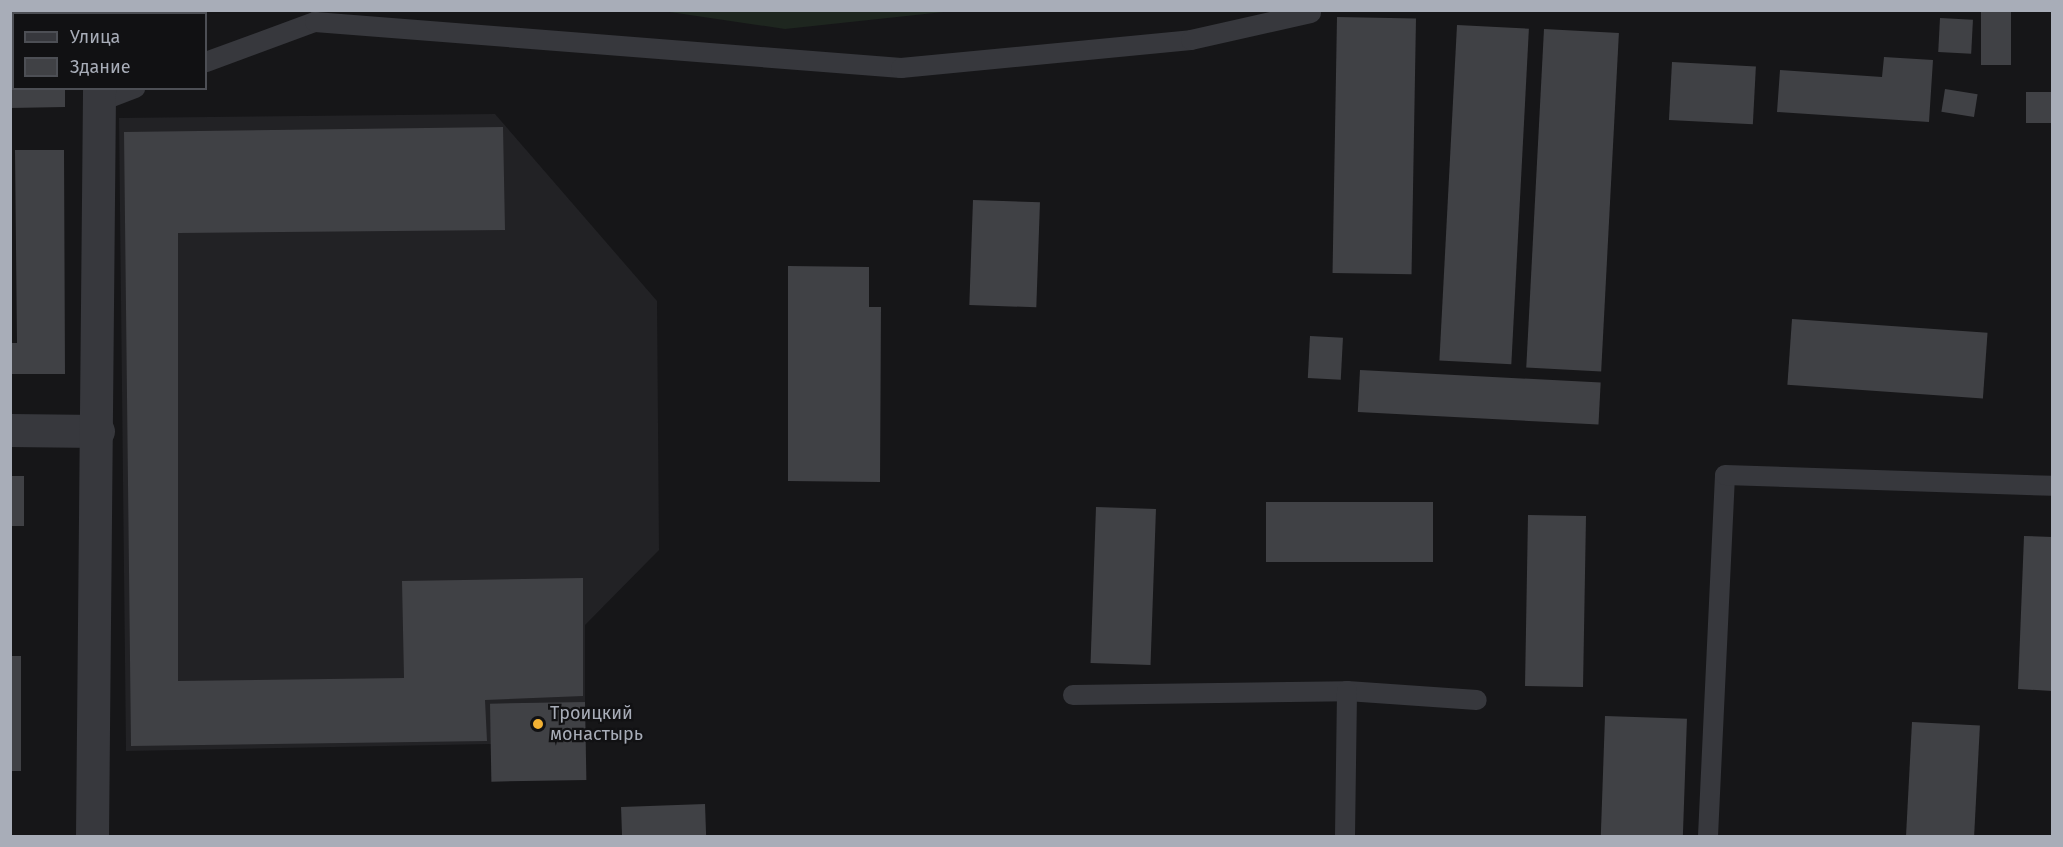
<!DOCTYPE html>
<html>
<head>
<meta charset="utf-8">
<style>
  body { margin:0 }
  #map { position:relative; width:2063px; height:847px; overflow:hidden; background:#161618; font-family:"Fira Sans",sans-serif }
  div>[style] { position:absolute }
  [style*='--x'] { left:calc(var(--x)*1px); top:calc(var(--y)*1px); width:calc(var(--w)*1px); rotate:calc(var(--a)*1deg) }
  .built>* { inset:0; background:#222225 }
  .green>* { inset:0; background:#1e261f }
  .building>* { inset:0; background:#404145; transform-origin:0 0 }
  .service>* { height:20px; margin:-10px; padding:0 10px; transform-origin:10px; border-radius:10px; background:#37383d }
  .minor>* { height:33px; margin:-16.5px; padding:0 16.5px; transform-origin:16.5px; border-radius:16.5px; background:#37383d }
  .dots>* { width:16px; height:16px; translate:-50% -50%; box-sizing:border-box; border:3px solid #111113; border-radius:50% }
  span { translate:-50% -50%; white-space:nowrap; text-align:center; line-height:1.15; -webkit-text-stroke:4.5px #111113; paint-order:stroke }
  .poi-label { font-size:18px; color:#a8adb8 }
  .left { translate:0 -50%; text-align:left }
  .frame { position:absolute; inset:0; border:12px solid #a8adb8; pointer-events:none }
  .legend { position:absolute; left:12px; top:12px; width:195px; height:78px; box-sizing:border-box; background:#111113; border:2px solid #4d4f55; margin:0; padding:8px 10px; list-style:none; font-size:18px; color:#a8adb8 }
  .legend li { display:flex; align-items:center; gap:12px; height:30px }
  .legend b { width:30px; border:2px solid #4d4f55 }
</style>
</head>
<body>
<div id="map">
  <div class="built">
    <div style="clip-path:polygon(495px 114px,657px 301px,659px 550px,585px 625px,585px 702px,491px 744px,126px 751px,119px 118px)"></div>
  </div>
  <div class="green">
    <div style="clip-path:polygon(663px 11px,953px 11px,785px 29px)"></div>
  </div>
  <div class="building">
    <div style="left:1981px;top:10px;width:30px;height:55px"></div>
    <div style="clip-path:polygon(10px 11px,64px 11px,14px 14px,14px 88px,65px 88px,65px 107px,10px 108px)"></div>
    <div style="left:1337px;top:17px;width:79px;height:256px;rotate:1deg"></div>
    <div style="left:1940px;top:18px;width:33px;height:34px;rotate:3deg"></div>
    <div style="left:1457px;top:25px;width:72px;height:336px;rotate:3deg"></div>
    <div style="left:1544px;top:29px;width:75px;height:339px;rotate:3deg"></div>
    <div style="clip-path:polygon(1884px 57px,1933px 60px,1929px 122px,1777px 112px,1780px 70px,1882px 77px)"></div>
    <div style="left:1672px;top:62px;width:84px;height:58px;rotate:3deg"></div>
    <div style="left:1945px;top:89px;width:33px;height:23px;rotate:9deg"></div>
    <div style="left:2052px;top:92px;width:31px;height:26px;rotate:90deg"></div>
    <div style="clip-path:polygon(503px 127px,505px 230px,178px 233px,178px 681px,404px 678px,402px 581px,583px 578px,583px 696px,485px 700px,487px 741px,131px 746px,124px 132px)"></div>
    <div style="clip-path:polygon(15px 150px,64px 150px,65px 374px,10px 374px,10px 343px,17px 343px)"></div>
    <div style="left:973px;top:200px;width:67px;height:105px;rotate:2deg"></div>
    <div style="clip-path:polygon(788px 266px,869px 267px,869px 307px,881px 307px,880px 482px,788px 481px)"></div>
    <div style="left:1792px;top:319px;width:196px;height:66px;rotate:4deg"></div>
    <div style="left:1310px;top:336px;width:33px;height:42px;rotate:3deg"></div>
    <div style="left:1360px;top:370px;width:241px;height:42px;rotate:3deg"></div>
    <div style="left:10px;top:476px;width:14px;height:50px"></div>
    <div style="left:1266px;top:502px;width:167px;height:60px"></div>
    <div style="left:1096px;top:507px;width:60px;height:156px;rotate:2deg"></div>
    <div style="left:1528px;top:515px;width:58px;height:171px;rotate:1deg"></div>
    <div style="clip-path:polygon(2024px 536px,2052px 537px,2052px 691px,2018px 689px)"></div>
    <div style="left:10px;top:656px;width:11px;height:115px"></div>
    <div style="left:585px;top:702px;width:78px;height:95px;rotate:89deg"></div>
    <div style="left:1605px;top:716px;width:82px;height:120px;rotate:2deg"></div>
    <div style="left:1912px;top:722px;width:68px;height:114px;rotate:3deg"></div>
    <div style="left:705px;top:804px;width:32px;height:84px;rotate:88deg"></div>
  </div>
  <div class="service">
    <div style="--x:206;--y:62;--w:116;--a:-20.2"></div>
    <div style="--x:315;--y:22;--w:588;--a:4.49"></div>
    <div style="--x:901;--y:68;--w:291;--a:-5.5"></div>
    <div style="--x:1191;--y:40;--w:123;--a:-12.7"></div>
    <div style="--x:99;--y:102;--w:39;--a:-21"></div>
    <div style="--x:1073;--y:695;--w:274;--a:-0.8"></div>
    <div style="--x:1347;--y:691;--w:130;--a:4"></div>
    <div style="--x:1345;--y:836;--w:145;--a:-89.2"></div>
    <div style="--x:1708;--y:836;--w:361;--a:-87.3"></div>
    <div style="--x:1725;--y:475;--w:327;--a:1.9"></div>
  </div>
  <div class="minor">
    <div style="--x:100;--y:14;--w:4;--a:-90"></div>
    <div style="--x:10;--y:430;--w:88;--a:0.7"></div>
    <div style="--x:92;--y:836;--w:748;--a:-89.46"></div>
  </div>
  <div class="dots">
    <div style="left:538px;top:724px;background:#f2b134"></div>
  </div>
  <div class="poi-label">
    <span class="left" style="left:550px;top:724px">Троицкий<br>монастырь</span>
  </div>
  <div class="frame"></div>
  <ul class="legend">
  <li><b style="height:8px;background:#37383d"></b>Улица</li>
  <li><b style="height:16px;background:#404145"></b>Здание</li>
  </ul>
</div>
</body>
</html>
